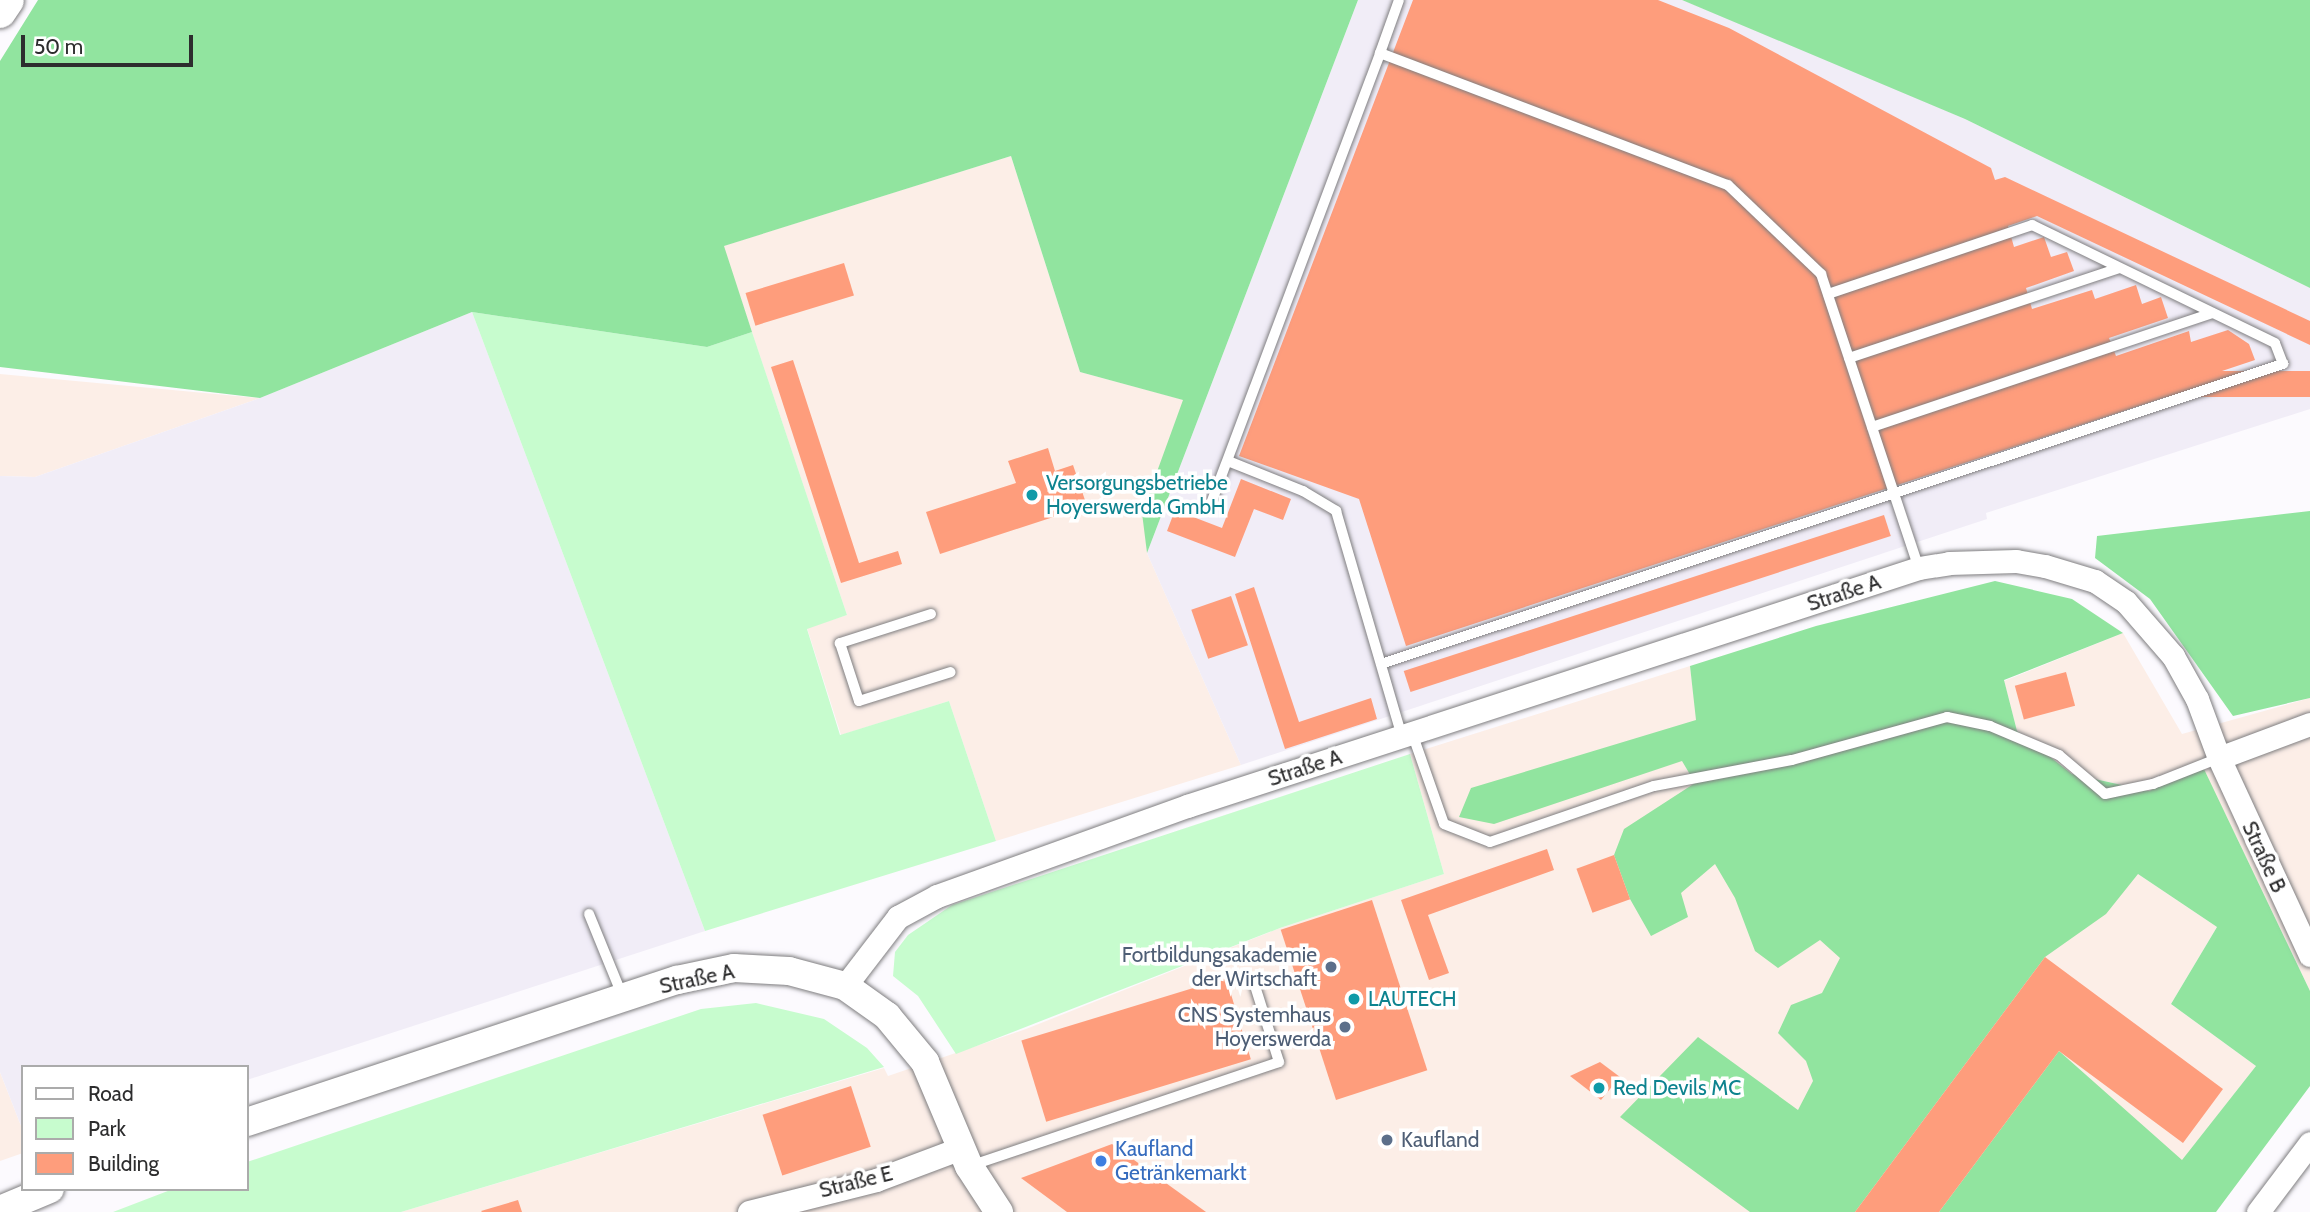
<!DOCTYPE html>
<html>
<head>
<meta charset="utf-8">
<style>
  body { margin:0 }
  #map { position:relative; width:2310px; height:1212px; overflow:hidden; background:#fcfafe; font-family:Cabin,sans-serif }
  div>[style] { position:absolute }
  [style*='--x'] { left:calc(var(--x)*1px); top:calc(var(--y)*1px); width:calc(var(--w)*1px); rotate:calc(var(--a)*1deg) }
  .commercial>* { inset:0; background:#fceee7 }
  .built>* { inset:0; background:#f1edf7 }
  .green>* { inset:0; background:#c7fcce }
  .forest>* { inset:0; background:#91e49f }
  .building>* { inset:0; background:#fe9d7c; transform-origin:0 0 }
  .roads { filter:drop-shadow(0 0 2px #7f7e80) drop-shadow(0 0 2px #7f7e80) }
  .service>* { height:10px; margin:-5px; padding:0 5px; transform-origin:5px; border-radius:5px; background:#fff }
  .minor>* { height:23px; margin:-11.5px; padding:0 11.5px; transform-origin:11.5px; border-radius:11.5px; background:#fff }
  .tertiary>* { height:28px; margin:-14px; padding:0 14px; transform-origin:14px; border-radius:14px; background:#fff }
  .secondary>* { height:32px; margin:-16px; padding:0 16px; transform-origin:16px; border-radius:16px; background:#fff }
  .dots>* { width:19px; height:19px; translate:-50% -50%; box-sizing:border-box; border:4px solid #fff; border-radius:50% }
  span { translate:-50% -50%; white-space:nowrap; text-align:center; line-height:1.15; -webkit-text-stroke:7px #fff; paint-order:stroke }
  .culture-label { font-size:21px; color:#0d838f }
  .left { translate:0 -50%; text-align:left }
  .street-label { font-size:21px; color:#2d2d2e }
  .service-label { font-size:21px; color:#4e5e75 }
  .right { translate:-100% -50%; text-align:right }
  .shop-label { font-size:21px; color:#366cbe }
  .legend { position:absolute; left:21px; top:1065px; width:228px; height:126px; box-sizing:border-box; background:#fff; border:2px solid #ababab; margin:0; padding:9px 12px; list-style:none; font-size:21px; color:#2d2d2e }
  .legend li { display:flex; align-items:center; gap:14px; height:35px }
  .legend b { width:35px; border:2px solid #ababab }
  .scale { position:absolute; left:21px; top:35px; width:172px; height:32px; box-sizing:border-box; border:4px solid #2d2d2e; border-top:0; padding-left:9px; font-size:21px; line-height:24px; white-space:nowrap; color:#2d2d2e; -webkit-text-stroke:5px #fff; paint-order:stroke }
</style>
</head>
<body>
<div id="map">
  <div class="commercial">
    <div style="clip-path:polygon(1011px 156px,1080px 372px,1184px 400px,1143px 512px,1147px 553px,1241px 765px,996px 841px,949px 701px,841px 735px,807px 628px,847px 615px,723px 246px)"></div>
    <div style="clip-path:polygon(0 374px,260px 398px,35px 477px,0 476px)"></div>
    <div style="clip-path:polygon(2123px 633px,2182px 734px,2310px 698px,2310px 991px,2203px 768px,2149px 791px,2072px 774px,2017px 731px,2004px 681px)"></div>
    <div style="clip-path:polygon(1690px 666px,1697px 720px,2138px 874px,2217px 927px,2171px 1004px,2256px 1066px,2182px 1161px,1939px 1212px,401px 1212px,884px 1068px,888px 1076px,1026px 1029px,1280px 928px,1444px 874px,1410px 754px)"></div>
    <div style="clip-path:polygon(0 1072px,23px 1131px,23px 1153px,0 1161px)"></div>
  </div>
  <div class="built">
    <div style="clip-path:polygon(1358px 0,1682px 0,1805px 49px,1965px 119px,2310px 288px,2310px 409px,1986px 513px,1987px 519px,1241px 765px,1147px 553px)"></div>
    <div style="clip-path:polygon(472px 312px,705px 931px,247px 1080px,247px 1067px,23px 1067px,23px 1131px,0 1072px,0 476px,35px 477px,260px 398px)"></div>
  </div>
  <div class="green">
    <div style="clip-path:polygon(472px 312px,707px 347px,752px 332px,847px 615px,807px 629px,840px 735px,949px 701px,996px 841px,705px 931px)"></div>
    <div style="clip-path:polygon(1410px 754px,1444px 874px,1280px 928px,956px 1054px,918px 996px,893px 976px,895px 952px,908px 935px,952px 905px)"></div>
    <div style="clip-path:polygon(756px 1003px,824px 1019px,867px 1048px,884px 1067px,401px 1212px,113px 1212px,173px 1189px,247px 1189px,247px 1162px,701px 1009px)"></div>
  </div>
  <div class="forest">
    <div style="clip-path:polygon(38px 0,1358px 0,1147px 553px,1142px 513px,1183px 400px,1080px 372px,1011px 156px,724px 246px,752px 332px,707px 347px,472px 312px,260px 398px,0 367px,0 61px)"></div>
    <div style="clip-path:polygon(1682px 0,2310px 0,2310px 288px,1965px 119px)"></div>
    <div style="clip-path:polygon(2310px 511px,2310px 698px,2233px 716px,2150px 599px,2095px 558px,2097px 536px)"></div>
    <div style="clip-path:polygon(1995px 581px,2072px 599px,2123px 633px,2004px 680px,2017px 731px,2072px 774px,2149px 791px,2203px 767px,2310px 991px,2310px 1086px,2216px 1212px,1939px 1212px,2059px 1051px,2182px 1160px,2256px 1066px,2171px 1004px,2217px 927px,2138px 874px,2106px 914px,2045px 957px,1855px 1212px,1750px 1212px,1620px 1117px,1698px 1037px,1798px 1110px,1813px 1081px,1806px 1061px,1778px 1033px,1791px 1005px,1822px 993px,1840px 958px,1820px 940px,1778px 968px,1755px 951px,1735px 898px,1715px 864px,1681px 893px,1688px 917px,1651px 936px,1630px 899px,1614px 855px,1624px 829px,1695px 783px,1682px 761px,1494px 824px,1459px 817px,1471px 788px,1696px 720px,1690px 666px,1816px 626px)"></div>
  </div>
  <div class="building">
    <div style="clip-path:polygon(1413px 0,1658px 0,1729px 28px,1991px 168px,1995px 180px,2005px 177px,2310px 321px,2310px 345px,2037px 216px,2008px 226px,2014px 247px,2044px 237px,2051px 257px,2067px 252px,2074px 271px,2026px 288px,2032px 309px,2092px 290px,2095px 299px,2136px 285px,2142px 304px,2161px 297px,2168px 318px,2109px 338px,2116px 356px,2189px 331px,2191px 342px,2228px 330px,2249px 344px,2255px 360px,2201px 378px,2203px 385px,1406px 646px,1359px 499px,1239px 456px)"></div>
    <div style="left:844px;top:263px;width:34px;height:103px;rotate:73deg"></div>
    <div style="clip-path:polygon(793px 360px,859px 563px,898px 551px,902px 564px,841px 583px,771px 367px)"></div>
    <div style="left:2310px;top:371px;width:26px;height:412px;rotate:90deg"></div>
    <div style="clip-path:polygon(1048px 448px,1055px 471px,1073px 465px,1087px 506px,940px 554px,926px 512px,1016px 483px,1008px 461px)"></div>
    <div style="clip-path:polygon(1241px 479px,1291px 499px,1283px 520px,1254px 509px,1235px 557px,1167px 531px,1175px 510px,1222px 528px)"></div>
    <div style="left:1884px;top:515px;width:22px;height:505px;rotate:72deg"></div>
    <div style="clip-path:polygon(1254px 587px,1299px 722px,1371px 698px,1377px 719px,1285px 749px,1235px 594px)"></div>
    <div style="left:1231px;top:596px;width:52px;height:42px;rotate:71deg"></div>
    <div style="left:2066px;top:672px;width:35px;height:53px;rotate:75deg"></div>
    <div style="clip-path:polygon(1547px 849px,1554px 870px,1428px 915px,1449px 973px,1429px 980px,1401px 900px)"></div>
    <div style="left:1614px;top:855px;width:47px;height:40px;rotate:70deg"></div>
    <div style="left:1372px;top:900px;width:179px;height:96px;rotate:72deg"></div>
    <div style="clip-path:polygon(2045px 957px,2223px 1089px,2183px 1143px,2059px 1051px,1939px 1212px,1855px 1212px)"></div>
    <div style="left:1226px;top:978px;width:85px;height:214px;rotate:73deg"></div>
    <div style="clip-path:polygon(1600px 1062px,1620px 1077px,1601px 1100px,1570px 1076px)"></div>
    <div style="left:851px;top:1086px;width:64px;height:93px;rotate:72deg"></div>
    <div style="clip-path:polygon(1112px 1144px,1206px 1212px,1067px 1212px,1021px 1178px)"></div>
    <div style="clip-path:polygon(518px 1200px,522px 1212px,482px 1212px,481px 1211px)"></div>
  </div>
  <div class="roads">
    <div class="service">
      <div style="--x:1380;--y:53;--w:56;--a:-70.3"></div>
      <div style="--x:1849;--y:358;--w:285;--a:-18.4"></div>
      <div style="--x:1872;--y:427;--w:359;--a:-18.5"></div>
      <div style="--x:1228;--y:461;--w:81;--a:21.8"></div>
      <div style="--x:1303;--y:491;--w:39;--a:31"></div>
      <div style="--x:1336;--y:511;--w:234;--a:73.7"></div>
      <div style="--x:1210;--y:506;--w:484;--a:-69.4"></div>
      <div style="--x:1380;--y:53;--w:372;--a:20.8"></div>
      <div style="--x:1728;--y:185;--w:129;--a:43.7"></div>
      <div style="--x:1821;--y:274;--w:310;--a:71.6"></div>
      <div style="--x:931;--y:614;--w:96;--a:162.3"></div>
      <div style="--x:840;--y:643;--w:61;--a:71.9"></div>
      <div style="--x:859;--y:701;--w:96;--a:-17.5"></div>
      <div style="--x:1381;--y:664;--w:951;--a:-18.4"></div>
      <div style="--x:2283;--y:364;--w:22;--a:-111"></div>
      <div style="--x:2275;--y:343;--w:270;--a:-154.1"></div>
      <div style="--x:2032;--y:225;--w:215;--a:161.3"></div>
      <div style="--x:1412;--y:733;--w:96;--a:70.6"></div>
      <div style="--x:1444;--y:824;--w:49;--a:21.4"></div>
      <div style="--x:1490;--y:842;--w:173;--a:-18.9"></div>
      <div style="--x:1654;--y:786;--w:140;--a:-10.7"></div>
      <div style="--x:1792;--y:760;--w:161;--a:-15.5"></div>
      <div style="--x:1947;--y:717;--w:44;--a:11.8"></div>
      <div style="--x:1990;--y:726;--w:75;--a:22.8"></div>
      <div style="--x:2059;--y:755;--w:60;--a:40.3"></div>
      <div style="--x:2105;--y:794;--w:49;--a:-11.8"></div>
      <div style="--x:2153;--y:784;--w:71;--a:-21.5"></div>
      <div style="--x:589;--y:914;--w:87;--a:67.8"></div>
      <div style="--x:970;--y:1166;--w:326;--a:-18.6"></div>
      <div style="--x:1279;--y:1062;--w:80;--a:-107.5"></div>
    </div>
    <div class="minor">
      <div style="--x:2219;--y:758;--w:217;--a:65.2"></div>
      <div style="--x:845;--y:986;--w:87;--a:-52.5"></div>
      <div style="--x:898;--y:917;--w:44;--a:-28.3"></div>
      <div style="--x:937;--y:896;--w:266;--a:-19.8"></div>
      <div style="--x:1187;--y:806;--w:770;--a:-18.01"></div>
      <div style="--x:1919;--y:568;--w:30;--a:-9"></div>
      <div style="--x:1949;--y:563;--w:67;--a:-1.7"></div>
      <div style="--x:2016;--y:561;--w:29;--a:10"></div>
      <div style="--x:2045;--y:566;--w:52;--a:16.7"></div>
      <div style="--x:2095;--y:581;--w:37;--a:34"></div>
      <div style="--x:2126;--y:602;--w:72;--a:49"></div>
      <div style="--x:2173;--y:656;--w:49;--a:60.8"></div>
      <div style="--x:2197;--y:699;--w:63;--a:69.6"></div>
      <div style="--x:2219;--y:758;--w:97;--a:-20.5"></div>
      <div style="--x:749;--y:1212;--w:131;--a:-14.1"></div>
      <div style="--x:876;--y:1180;--w:91;--a:-20.6"></div>
      <div style="--x:2258;--y:1212;--w:86;--a:-53"></div>
    </div>
    <div class="tertiary">
      <div style="--x:247;--y:1122;--w:453;--a:-18.3"></div>
      <div style="--x:677;--y:980;--w:58;--a:-11.9"></div>
      <div style="--x:734;--y:968;--w:55;--a:3.1"></div>
      <div style="--x:789;--y:971;--w:58;--a:15"></div>
      <div style="--x:845;--y:986;--w:52;--a:35.5"></div>
      <div style="--x:887;--y:1016;--w:60;--a:50.4"></div>
      <div style="--x:925;--y:1062;--w:113;--a:67.1"></div>
      <div style="--x:969;--y:1166;--w:55;--a:56.9"></div>
      <div style="--x:0;--y:1210;--w:54;--a:-22.8"></div>
    </div>
    <div class="secondary">
      <div style="--x:0;--y:12;--w:14;--a:-56"></div>
    </div>
  </div>
  <div class="dots">
    <div style="left:1032px;top:495px;background:#0f9aa8"></div>
    <div style="left:1331px;top:967px;background:#5c6f8a"></div>
    <div style="left:1354px;top:999px;background:#0f9aa8"></div>
    <div style="left:1345px;top:1027px;background:#5c6f8a"></div>
    <div style="left:1599px;top:1088px;background:#0f9aa8"></div>
    <div style="left:1387px;top:1140px;background:#5c6f8a"></div>
    <div style="left:1101px;top:1161px;background:#3f7fe0"></div>
  </div>
  <div class="culture-label">
    <span class="left" style="left:1046px;top:495px">Versorgungsbetriebe<br>Hoyerswerda GmbH</span>
    <span class="left" style="left:1368px;top:999px">LAUTECH</span>
    <span class="left" style="left:1613px;top:1088px">Red Devils MC</span>
  </div>
  <div class="street-label">
    <span style="left:1844px;top:593px;rotate:-18deg">Straße A</span>
    <span style="left:1305px;top:768px;rotate:-18deg">Straße A</span>
    <span style="left:2264px;top:857px;rotate:65deg">Straße B</span>
    <span style="left:697px;top:979px;rotate:-12deg">Straße A</span>
    <span style="left:856px;top:1182px;rotate:-14deg">Straße E</span>
  </div>
  <div class="service-label">
    <span class="right" style="left:1317px;top:967px">Fortbildungsakademie<br>der Wirtschaft</span>
    <span class="right" style="left:1331px;top:1027px">CNS Systemhaus<br>Hoyerswerda</span>
    <span class="left" style="left:1401px;top:1140px">Kaufland</span>
  </div>
  <div class="shop-label">
    <span class="left" style="left:1115px;top:1161px">Kaufland<br>Getränkemarkt</span>
  </div>
  <ul class="legend">
  <li><b style="height:9px;background:#fff"></b>Road</li>
  <li><b style="height:19px;background:#c7fcce"></b>Park</li>
  <li><b style="height:19px;background:#fe9d7c"></b>Building</li>
  </ul>
  <div class="scale">50 m</div>
</div>
</body>
</html>
